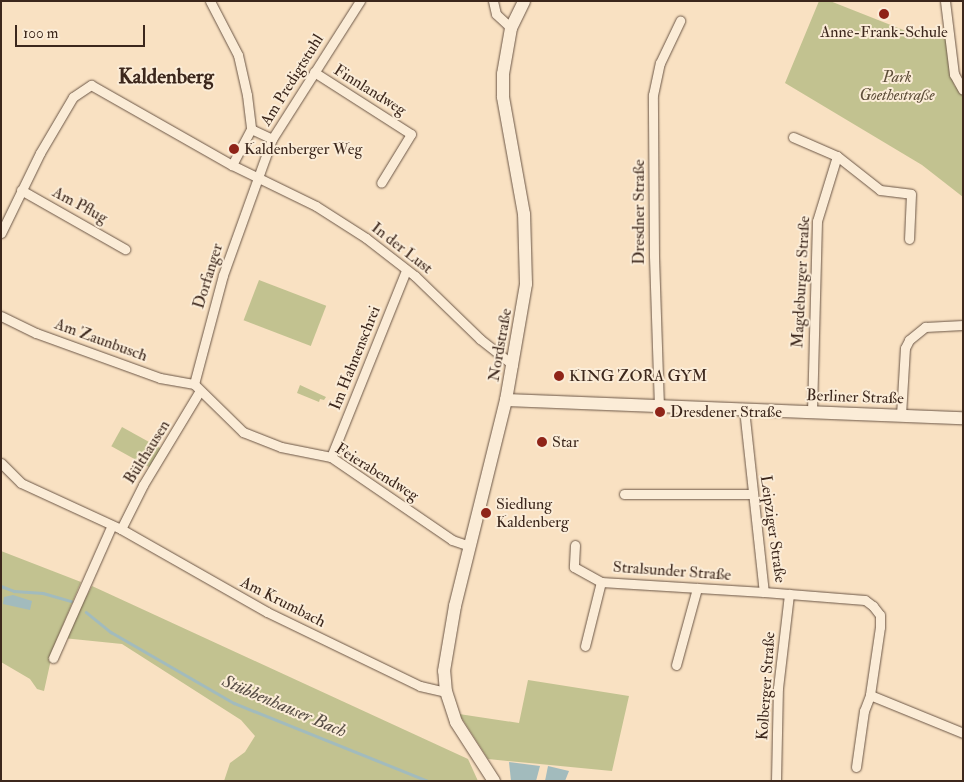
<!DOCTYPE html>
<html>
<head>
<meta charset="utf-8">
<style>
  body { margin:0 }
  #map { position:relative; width:964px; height:782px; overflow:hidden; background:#f9e1c2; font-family:"IM FELL Double Pica",serif }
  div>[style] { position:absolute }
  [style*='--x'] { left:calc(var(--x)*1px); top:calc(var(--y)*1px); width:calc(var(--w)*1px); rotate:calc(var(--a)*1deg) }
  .green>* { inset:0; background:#c2c290; transform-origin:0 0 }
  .water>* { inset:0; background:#a2bbbd }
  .stream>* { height:2.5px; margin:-1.25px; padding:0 1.25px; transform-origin:1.25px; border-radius:1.25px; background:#a2bbbd }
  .roads { filter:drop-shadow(0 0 1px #6b5646) drop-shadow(0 0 1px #6b5646) }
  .minor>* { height:9px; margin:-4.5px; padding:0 4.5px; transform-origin:4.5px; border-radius:4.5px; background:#fbecd7 }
  .secondary>* { height:12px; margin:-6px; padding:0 6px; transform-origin:6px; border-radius:6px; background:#fbecd7 }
  .dots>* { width:14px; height:14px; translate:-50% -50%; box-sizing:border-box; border:2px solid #fbecd7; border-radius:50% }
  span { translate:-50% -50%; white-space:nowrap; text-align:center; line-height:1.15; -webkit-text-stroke:4px #fbecd7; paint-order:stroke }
  .poi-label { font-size:16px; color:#3c271c }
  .left { translate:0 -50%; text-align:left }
  .park-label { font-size:16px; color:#5e4e39; font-style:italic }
  .street-label { font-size:16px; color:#3c271c }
  .water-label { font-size:18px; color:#564c44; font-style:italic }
  .district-label { font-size:21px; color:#3c271c; font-weight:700 }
  .frame { position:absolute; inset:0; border:2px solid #3c271c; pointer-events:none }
  .scale { position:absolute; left:15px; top:25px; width:130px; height:22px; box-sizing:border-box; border:2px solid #3c271c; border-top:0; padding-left:6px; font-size:15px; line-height:18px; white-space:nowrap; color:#3c271c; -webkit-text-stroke:4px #fbecd7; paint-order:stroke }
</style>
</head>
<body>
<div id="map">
  <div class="green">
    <div style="clip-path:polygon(819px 1px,830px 1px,911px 33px,946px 28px,954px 85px,963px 93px,963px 197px,922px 165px,785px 83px)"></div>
    <div style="left:259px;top:280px;width:72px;height:43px;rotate:21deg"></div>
    <div style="clip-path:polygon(300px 385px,326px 397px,324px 400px,320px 399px,319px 402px,297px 393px)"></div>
    <div style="left:122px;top:427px;width:47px;height:22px;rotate:29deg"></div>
    <div style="clip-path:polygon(1px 551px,81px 582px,54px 646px,44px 691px,37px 689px,30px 679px,1px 662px)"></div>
    <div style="clip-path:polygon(92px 586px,468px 759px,478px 781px,224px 781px,230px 763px,245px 752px,255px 736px,241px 720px,122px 644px,63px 638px)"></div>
    <div style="clip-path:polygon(528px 680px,629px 696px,612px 771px,488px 759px,459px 714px,519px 723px)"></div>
  </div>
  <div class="water">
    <div style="clip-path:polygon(13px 595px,32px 601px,30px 610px,3px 604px,4px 597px)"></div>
    <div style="clip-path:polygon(509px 762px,540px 766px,536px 781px,511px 781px)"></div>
    <div style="clip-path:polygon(548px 766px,569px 771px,565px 781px,545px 781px)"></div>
  </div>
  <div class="stream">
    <div style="--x:1;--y:586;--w:14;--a:21"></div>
    <div style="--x:14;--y:591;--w:29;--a:4"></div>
    <div style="--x:43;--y:593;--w:29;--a:16"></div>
    <div style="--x:86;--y:612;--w:32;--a:39"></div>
    <div style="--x:111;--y:632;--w:142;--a:30"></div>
    <div style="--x:234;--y:703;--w:209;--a:21.9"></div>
  </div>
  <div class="roads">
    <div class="minor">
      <div style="--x:210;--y:1;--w:61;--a:62.6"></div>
      <div style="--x:238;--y:55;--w:41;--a:77.3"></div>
      <div style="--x:247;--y:95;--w:34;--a:83"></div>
      <div style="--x:251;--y:129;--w:41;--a:117.8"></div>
      <div style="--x:493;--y:1;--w:13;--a:77"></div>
      <div style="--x:496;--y:14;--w:21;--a:43"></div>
      <div style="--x:945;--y:1;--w:74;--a:83"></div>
      <div style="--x:954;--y:74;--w:18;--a:61"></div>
      <div style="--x:314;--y:72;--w:115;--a:32.6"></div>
      <div style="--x:411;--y:134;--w:57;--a:121.5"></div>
      <div style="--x:251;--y:129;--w:23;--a:25"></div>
      <div style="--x:793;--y:137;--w:48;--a:23.4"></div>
      <div style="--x:837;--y:156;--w:68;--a:107.1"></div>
      <div style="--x:817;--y:221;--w:190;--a:91.5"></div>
      <div style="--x:837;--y:156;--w:55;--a:38.3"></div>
      <div style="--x:880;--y:190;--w:31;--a:7"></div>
      <div style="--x:911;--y:194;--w:45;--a:92.5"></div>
      <div style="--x:21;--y:190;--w:120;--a:29.6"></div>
      <div style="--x:1;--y:233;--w:89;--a:-64"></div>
      <div style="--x:40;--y:153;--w:65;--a:-59.5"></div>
      <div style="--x:73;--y:97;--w:22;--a:-34"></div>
      <div style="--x:91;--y:85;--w:162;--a:29.6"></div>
      <div style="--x:232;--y:165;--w:93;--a:26"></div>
      <div style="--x:316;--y:206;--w:59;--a:32.6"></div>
      <div style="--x:366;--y:238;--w:62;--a:37.8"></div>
      <div style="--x:415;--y:276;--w:91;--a:44.1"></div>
      <div style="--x:480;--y:339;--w:42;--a:38.2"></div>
      <div style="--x:1;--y:316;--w:39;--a:26"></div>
      <div style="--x:36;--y:333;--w:132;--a:19.9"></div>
      <div style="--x:160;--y:378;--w:35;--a:10"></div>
      <div style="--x:194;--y:384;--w:113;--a:-75.1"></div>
      <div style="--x:223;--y:275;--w:145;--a:-70.2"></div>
      <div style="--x:272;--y:139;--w:164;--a:-57.5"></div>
      <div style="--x:194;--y:384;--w:69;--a:44.4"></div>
      <div style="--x:243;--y:432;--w:41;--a:21.5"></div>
      <div style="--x:281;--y:447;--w:51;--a:11.3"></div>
      <div style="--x:331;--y:457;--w:147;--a:34.4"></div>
      <div style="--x:452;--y:540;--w:18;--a:19"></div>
      <div style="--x:659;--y:407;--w:151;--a:-91.9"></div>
      <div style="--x:654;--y:256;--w:161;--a:-90.4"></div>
      <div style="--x:653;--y:95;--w:33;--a:-78"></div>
      <div style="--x:660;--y:63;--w:47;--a:-64.5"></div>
      <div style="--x:744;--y:409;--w:184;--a:83.8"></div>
      <div style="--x:764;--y:592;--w:101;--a:4.5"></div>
      <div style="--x:865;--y:600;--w:10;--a:37"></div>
      <div style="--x:873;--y:606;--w:11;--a:52"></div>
      <div style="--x:880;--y:615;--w:12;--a:90"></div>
      <div style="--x:880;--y:627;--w:69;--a:98.4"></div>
      <div style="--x:870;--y:695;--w:100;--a:22.2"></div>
      <div style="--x:901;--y:415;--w:67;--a:-86.6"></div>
      <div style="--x:905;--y:348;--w:9;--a:-63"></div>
      <div style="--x:909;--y:340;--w:21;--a:-39"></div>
      <div style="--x:925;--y:327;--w:38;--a:-3"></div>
      <div style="--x:331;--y:457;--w:201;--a:-68.1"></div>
      <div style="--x:1;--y:463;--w:28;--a:45"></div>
      <div style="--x:21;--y:483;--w:110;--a:24.7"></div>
      <div style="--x:121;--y:529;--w:168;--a:29.6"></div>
      <div style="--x:267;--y:612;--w:170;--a:25.8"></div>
      <div style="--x:420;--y:686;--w:27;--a:13"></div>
      <div style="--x:624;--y:494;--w:128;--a:0"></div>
      <div style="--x:121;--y:529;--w:49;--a:-63.4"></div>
      <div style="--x:143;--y:485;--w:109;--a:-58.9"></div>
      <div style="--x:575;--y:545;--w:22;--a:93"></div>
      <div style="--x:574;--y:567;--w:31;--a:29"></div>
      <div style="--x:601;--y:582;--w:163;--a:3.5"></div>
      <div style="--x:585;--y:646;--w:66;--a:-76"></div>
      <div style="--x:53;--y:658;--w:145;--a:-66.1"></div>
      <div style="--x:676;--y:665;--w:80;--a:-74.7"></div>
      <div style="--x:856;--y:767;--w:57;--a:-81.9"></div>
      <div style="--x:864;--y:711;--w:17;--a:-69"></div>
      <div style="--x:776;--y:781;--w:93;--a:-88.8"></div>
      <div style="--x:778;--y:688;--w:95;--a:-83.3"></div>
    </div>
    <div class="secondary">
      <div style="--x:506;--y:400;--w:457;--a:2.3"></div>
      <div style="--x:494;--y:781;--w:70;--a:-122.8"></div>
      <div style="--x:456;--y:722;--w:32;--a:-108"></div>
      <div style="--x:446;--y:692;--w:21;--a:-95"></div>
      <div style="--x:444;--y:671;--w:66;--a:-80.4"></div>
      <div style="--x:455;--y:606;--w:212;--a:-76.1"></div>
      <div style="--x:506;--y:400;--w:118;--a:-80.2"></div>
      <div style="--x:526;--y:284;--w:70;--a:-91.6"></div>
      <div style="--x:524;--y:214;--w:119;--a:-100.2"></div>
      <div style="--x:503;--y:97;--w:23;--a:-90"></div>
      <div style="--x:503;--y:74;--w:47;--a:-80.1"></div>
      <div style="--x:511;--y:28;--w:30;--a:-64"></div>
    </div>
  </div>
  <div class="dots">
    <div style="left:884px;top:14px;background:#8f2418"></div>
    <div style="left:234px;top:149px;background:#8f2418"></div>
    <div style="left:559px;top:376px;background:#8f2418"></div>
    <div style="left:660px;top:412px;background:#8f2418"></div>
    <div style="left:542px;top:442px;background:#8f2418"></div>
    <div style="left:486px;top:513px;background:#8f2418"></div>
  </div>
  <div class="poi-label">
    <span style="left:884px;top:32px">Anne-Frank-Schule</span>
    <span class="left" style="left:244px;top:149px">Kaldenberger Weg</span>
    <span class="left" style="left:569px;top:376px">KING ZORA GYM</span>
    <span class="left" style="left:670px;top:412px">Dresdener Straße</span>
    <span class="left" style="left:552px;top:442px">Star</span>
    <span class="left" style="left:496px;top:513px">Siedlung<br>Kaldenberg</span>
  </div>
  <div class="park-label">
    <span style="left:897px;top:86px">Park<br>Goethestraße</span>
  </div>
  <div class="street-label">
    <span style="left:292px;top:80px;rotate:-58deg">Am Predigtstuhl</span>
    <span style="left:370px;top:90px;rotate:32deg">Finnlandweg</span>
    <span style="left:80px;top:205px;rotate:28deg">Am Pflug</span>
    <span style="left:639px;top:212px;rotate:-90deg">Dresdner Straße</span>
    <span style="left:402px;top:248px;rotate:38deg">In der Lust</span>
    <span style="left:208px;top:276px;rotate:-73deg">Dorfanger</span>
    <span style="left:801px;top:282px;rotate:-87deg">Magdeburger Straße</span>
    <span style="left:101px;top:340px;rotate:20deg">Am Zaunbusch</span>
    <span style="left:500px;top:345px;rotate:-80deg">Nordstraße</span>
    <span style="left:355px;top:358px;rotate:-68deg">Im Hahnenschrei</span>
    <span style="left:855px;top:397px;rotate:2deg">Berliner Straße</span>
    <span style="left:147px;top:452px;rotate:-58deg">Bülthausen</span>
    <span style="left:377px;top:472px;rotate:32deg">Feierabendweg</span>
    <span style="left:773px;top:529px;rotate:82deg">Leipziger Straße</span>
    <span style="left:672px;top:571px;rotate:4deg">Stralsunder Straße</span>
    <span style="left:283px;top:602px;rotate:27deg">Am Krumbach</span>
    <span style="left:766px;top:686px;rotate:-86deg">Kolberger Straße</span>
  </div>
  <div class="water-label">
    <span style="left:284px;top:707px;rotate:23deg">Stübbenhauser Bach</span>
  </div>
  <div class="district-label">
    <span style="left:166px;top:77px">Kaldenberg</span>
  </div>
  <div class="frame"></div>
  <div class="scale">100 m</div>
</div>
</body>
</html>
